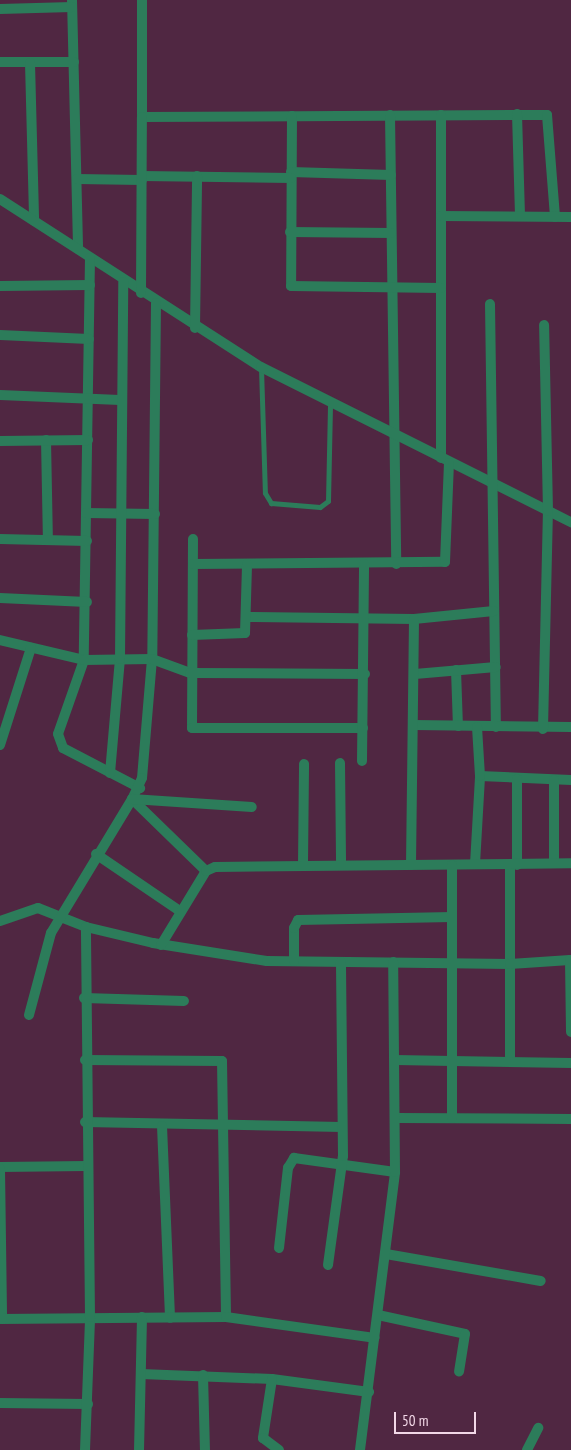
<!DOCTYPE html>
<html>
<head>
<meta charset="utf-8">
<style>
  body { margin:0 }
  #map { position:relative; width:571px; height:1450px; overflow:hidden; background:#502742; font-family:"PT Sans Narrow",sans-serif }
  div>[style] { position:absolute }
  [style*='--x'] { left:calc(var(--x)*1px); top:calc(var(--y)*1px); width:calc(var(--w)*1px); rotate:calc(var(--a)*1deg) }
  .service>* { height:5px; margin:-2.5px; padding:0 2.5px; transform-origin:2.5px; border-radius:2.5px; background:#2c7c5a }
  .minor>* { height:10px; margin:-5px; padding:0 5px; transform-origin:5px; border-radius:5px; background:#2c7c5a }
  span { translate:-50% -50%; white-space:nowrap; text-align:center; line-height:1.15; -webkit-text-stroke:5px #502742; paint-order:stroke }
  .scale { position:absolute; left:394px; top:1412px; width:82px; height:22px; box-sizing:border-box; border:2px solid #f2d8e7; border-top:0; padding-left:6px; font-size:15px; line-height:18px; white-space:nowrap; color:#f2d8e7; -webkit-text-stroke:4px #502742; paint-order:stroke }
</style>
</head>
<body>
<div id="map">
  <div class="service">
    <div style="--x:261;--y:368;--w:125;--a:88.2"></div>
    <div style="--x:265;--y:493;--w:12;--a:59"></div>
    <div style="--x:271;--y:503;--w:49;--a:4.7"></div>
    <div style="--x:320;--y:507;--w:10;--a:-37"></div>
    <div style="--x:328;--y:501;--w:99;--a:-88.8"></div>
  </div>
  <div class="minor">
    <div style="--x:72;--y:0;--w:249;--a:88.6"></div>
    <div style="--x:142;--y:0;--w:117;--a:90"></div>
    <div style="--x:142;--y:117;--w:405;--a:-0.3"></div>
    <div style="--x:547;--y:115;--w:102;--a:85.5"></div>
    <div style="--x:0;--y:9;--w:72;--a:-1.6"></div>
    <div style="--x:0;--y:62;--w:74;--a:0"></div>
    <div style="--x:30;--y:63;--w:158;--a:88.5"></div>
    <div style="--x:517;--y:114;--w:102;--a:88.3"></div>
    <div style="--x:390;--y:115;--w:449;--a:89.2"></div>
    <div style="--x:441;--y:115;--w:343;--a:90"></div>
    <div style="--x:292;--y:116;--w:170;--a:90.3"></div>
    <div style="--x:291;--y:286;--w:150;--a:0.8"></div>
    <div style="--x:291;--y:172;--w:100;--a:1.7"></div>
    <div style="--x:142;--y:176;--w:149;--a:0.8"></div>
    <div style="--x:77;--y:179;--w:65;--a:0.9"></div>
    <div style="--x:0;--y:199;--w:310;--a:32.8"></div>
    <div style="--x:261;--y:367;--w:347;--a:26.6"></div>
    <div style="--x:441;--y:216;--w:130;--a:0.4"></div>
    <div style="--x:290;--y:232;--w:101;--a:0.6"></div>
    <div style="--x:90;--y:258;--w:402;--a:90.9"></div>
    <div style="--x:84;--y:660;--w:78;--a:109.4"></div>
    <div style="--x:58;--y:734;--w:15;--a:70"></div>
    <div style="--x:63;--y:748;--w:87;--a:27.5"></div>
    <div style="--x:0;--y:286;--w:90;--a:-0.6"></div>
    <div style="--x:141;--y:293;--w:176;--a:-89.7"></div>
    <div style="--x:156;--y:303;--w:356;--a:90.6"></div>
    <div style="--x:152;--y:659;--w:119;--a:94.8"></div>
    <div style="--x:142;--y:778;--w:23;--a:115"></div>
    <div style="--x:132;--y:799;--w:103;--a:44.2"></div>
    <div style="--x:490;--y:304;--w:423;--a:89.2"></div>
    <div style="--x:195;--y:328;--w:152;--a:-89.2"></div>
    <div style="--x:0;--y:335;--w:89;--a:2.6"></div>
    <div style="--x:0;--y:395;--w:120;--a:2.4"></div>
    <div style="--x:46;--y:440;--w:100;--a:88.9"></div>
    <div style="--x:0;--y:441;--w:88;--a:-0.7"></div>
    <div style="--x:86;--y:513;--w:69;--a:0.8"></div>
    <div style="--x:0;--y:539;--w:87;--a:1.3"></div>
    <div style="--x:193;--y:539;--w:189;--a:90.3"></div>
    <div style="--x:192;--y:728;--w:171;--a:0"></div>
    <div style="--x:193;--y:564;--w:252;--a:-0.5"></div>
    <div style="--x:445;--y:562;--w:99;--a:-87.7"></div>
    <div style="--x:0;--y:598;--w:87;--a:2.6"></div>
    <div style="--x:247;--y:617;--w:167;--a:0.7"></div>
    <div style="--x:414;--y:619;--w:80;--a:-5.7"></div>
    <div style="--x:192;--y:635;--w:53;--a:-2.2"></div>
    <div style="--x:245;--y:633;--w:69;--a:-88.3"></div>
    <div style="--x:0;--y:640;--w:86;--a:13.4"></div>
    <div style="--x:84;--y:660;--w:68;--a:-0.8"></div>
    <div style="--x:152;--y:659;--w:40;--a:20.2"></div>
    <div style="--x:190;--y:673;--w:175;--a:0.3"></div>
    <div style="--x:456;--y:670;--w:56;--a:88"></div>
    <div style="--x:415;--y:674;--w:81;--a:-4.9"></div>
    <div style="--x:414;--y:725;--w:157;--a:0.7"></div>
    <div style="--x:543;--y:729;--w:218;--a:-88.7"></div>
    <div style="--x:548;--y:511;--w:186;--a:-91.2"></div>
    <div style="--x:0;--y:745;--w:102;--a:-72.3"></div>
    <div style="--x:362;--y:761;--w:197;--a:-89.4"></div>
    <div style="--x:340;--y:763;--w:100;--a:89.4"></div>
    <div style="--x:110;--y:773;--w:114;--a:-85"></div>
    <div style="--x:120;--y:659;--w:377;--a:-89.5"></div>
    <div style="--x:480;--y:776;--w:91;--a:2.5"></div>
    <div style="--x:96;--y:854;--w:102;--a:34.2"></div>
    <div style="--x:554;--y:863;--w:83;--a:-90"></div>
    <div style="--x:303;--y:864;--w:100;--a:-89.4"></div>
    <div style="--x:475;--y:864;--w:88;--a:-86.7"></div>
    <div style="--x:480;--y:776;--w:49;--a:-93.5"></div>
    <div style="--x:411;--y:865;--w:246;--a:-89.3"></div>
    <div style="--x:510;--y:865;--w:194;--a:90"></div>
    <div style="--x:517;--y:865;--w:86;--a:-90"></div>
    <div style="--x:0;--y:921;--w:40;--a:-18.9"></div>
    <div style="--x:38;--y:908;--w:52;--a:21.6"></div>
    <div style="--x:86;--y:927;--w:69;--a:13.4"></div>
    <div style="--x:153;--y:943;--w:115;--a:9"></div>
    <div style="--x:267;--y:961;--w:243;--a:0.7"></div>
    <div style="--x:510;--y:964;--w:60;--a:-3.8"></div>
    <div style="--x:570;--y:960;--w:72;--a:89.2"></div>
    <div style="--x:161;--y:945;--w:87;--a:-58.7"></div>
    <div style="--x:206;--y:871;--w:10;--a:-24"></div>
    <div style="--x:215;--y:867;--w:356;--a:-0.6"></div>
    <div style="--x:294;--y:961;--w:33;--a:-90"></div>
    <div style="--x:294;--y:928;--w:9;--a:-63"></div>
    <div style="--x:298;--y:920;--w:154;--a:-1.1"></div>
    <div style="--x:84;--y:998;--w:100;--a:1.7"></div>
    <div style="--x:29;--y:1015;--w:85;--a:-75"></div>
    <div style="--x:51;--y:933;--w:157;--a:-58.8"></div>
    <div style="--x:132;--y:799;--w:120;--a:3.8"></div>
    <div style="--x:85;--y:1060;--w:137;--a:0.4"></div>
    <div style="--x:222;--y:1061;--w:256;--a:89.1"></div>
    <div style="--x:395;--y:1060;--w:176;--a:1"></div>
    <div style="--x:396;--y:1118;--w:175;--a:0.3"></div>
    <div style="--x:452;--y:1118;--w:253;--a:-90"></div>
    <div style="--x:85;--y:1122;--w:257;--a:1.1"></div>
    <div style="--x:162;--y:1126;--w:192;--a:87.6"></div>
    <div style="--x:0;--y:1167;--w:86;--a:-0.7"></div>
    <div style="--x:0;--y:1169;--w:150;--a:89.2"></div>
    <div style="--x:279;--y:1248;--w:81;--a:-83.6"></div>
    <div style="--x:288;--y:1168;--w:12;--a:-59"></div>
    <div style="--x:294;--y:1158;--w:102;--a:7.9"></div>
    <div style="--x:386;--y:1254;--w:157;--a:9.9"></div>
    <div style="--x:328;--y:1265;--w:110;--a:-82.2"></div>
    <div style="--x:343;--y:1156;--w:194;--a:-90.6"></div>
    <div style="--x:378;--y:1315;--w:89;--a:12.3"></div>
    <div style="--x:465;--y:1334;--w:38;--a:99"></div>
    <div style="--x:0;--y:1319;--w:226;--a:-0.5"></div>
    <div style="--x:226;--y:1317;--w:150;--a:8"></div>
    <div style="--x:141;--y:1374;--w:131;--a:2.2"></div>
    <div style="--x:272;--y:1379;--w:98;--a:7.6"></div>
    <div style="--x:203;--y:1375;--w:75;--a:88.5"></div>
    <div style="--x:272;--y:1379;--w:60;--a:98.7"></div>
    <div style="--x:263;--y:1438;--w:20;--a:37"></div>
    <div style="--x:0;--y:1403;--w:88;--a:0.7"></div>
    <div style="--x:85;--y:1450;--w:133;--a:-87.8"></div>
    <div style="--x:90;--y:1317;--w:390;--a:-90.6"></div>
    <div style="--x:139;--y:1450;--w:133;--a:-88.7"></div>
    <div style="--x:360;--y:1450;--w:280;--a:-82.8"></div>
    <div style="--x:395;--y:1172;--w:210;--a:-90.5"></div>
    <div style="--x:527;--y:1450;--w:25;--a:-63"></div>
  </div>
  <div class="scale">50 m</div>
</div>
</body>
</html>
